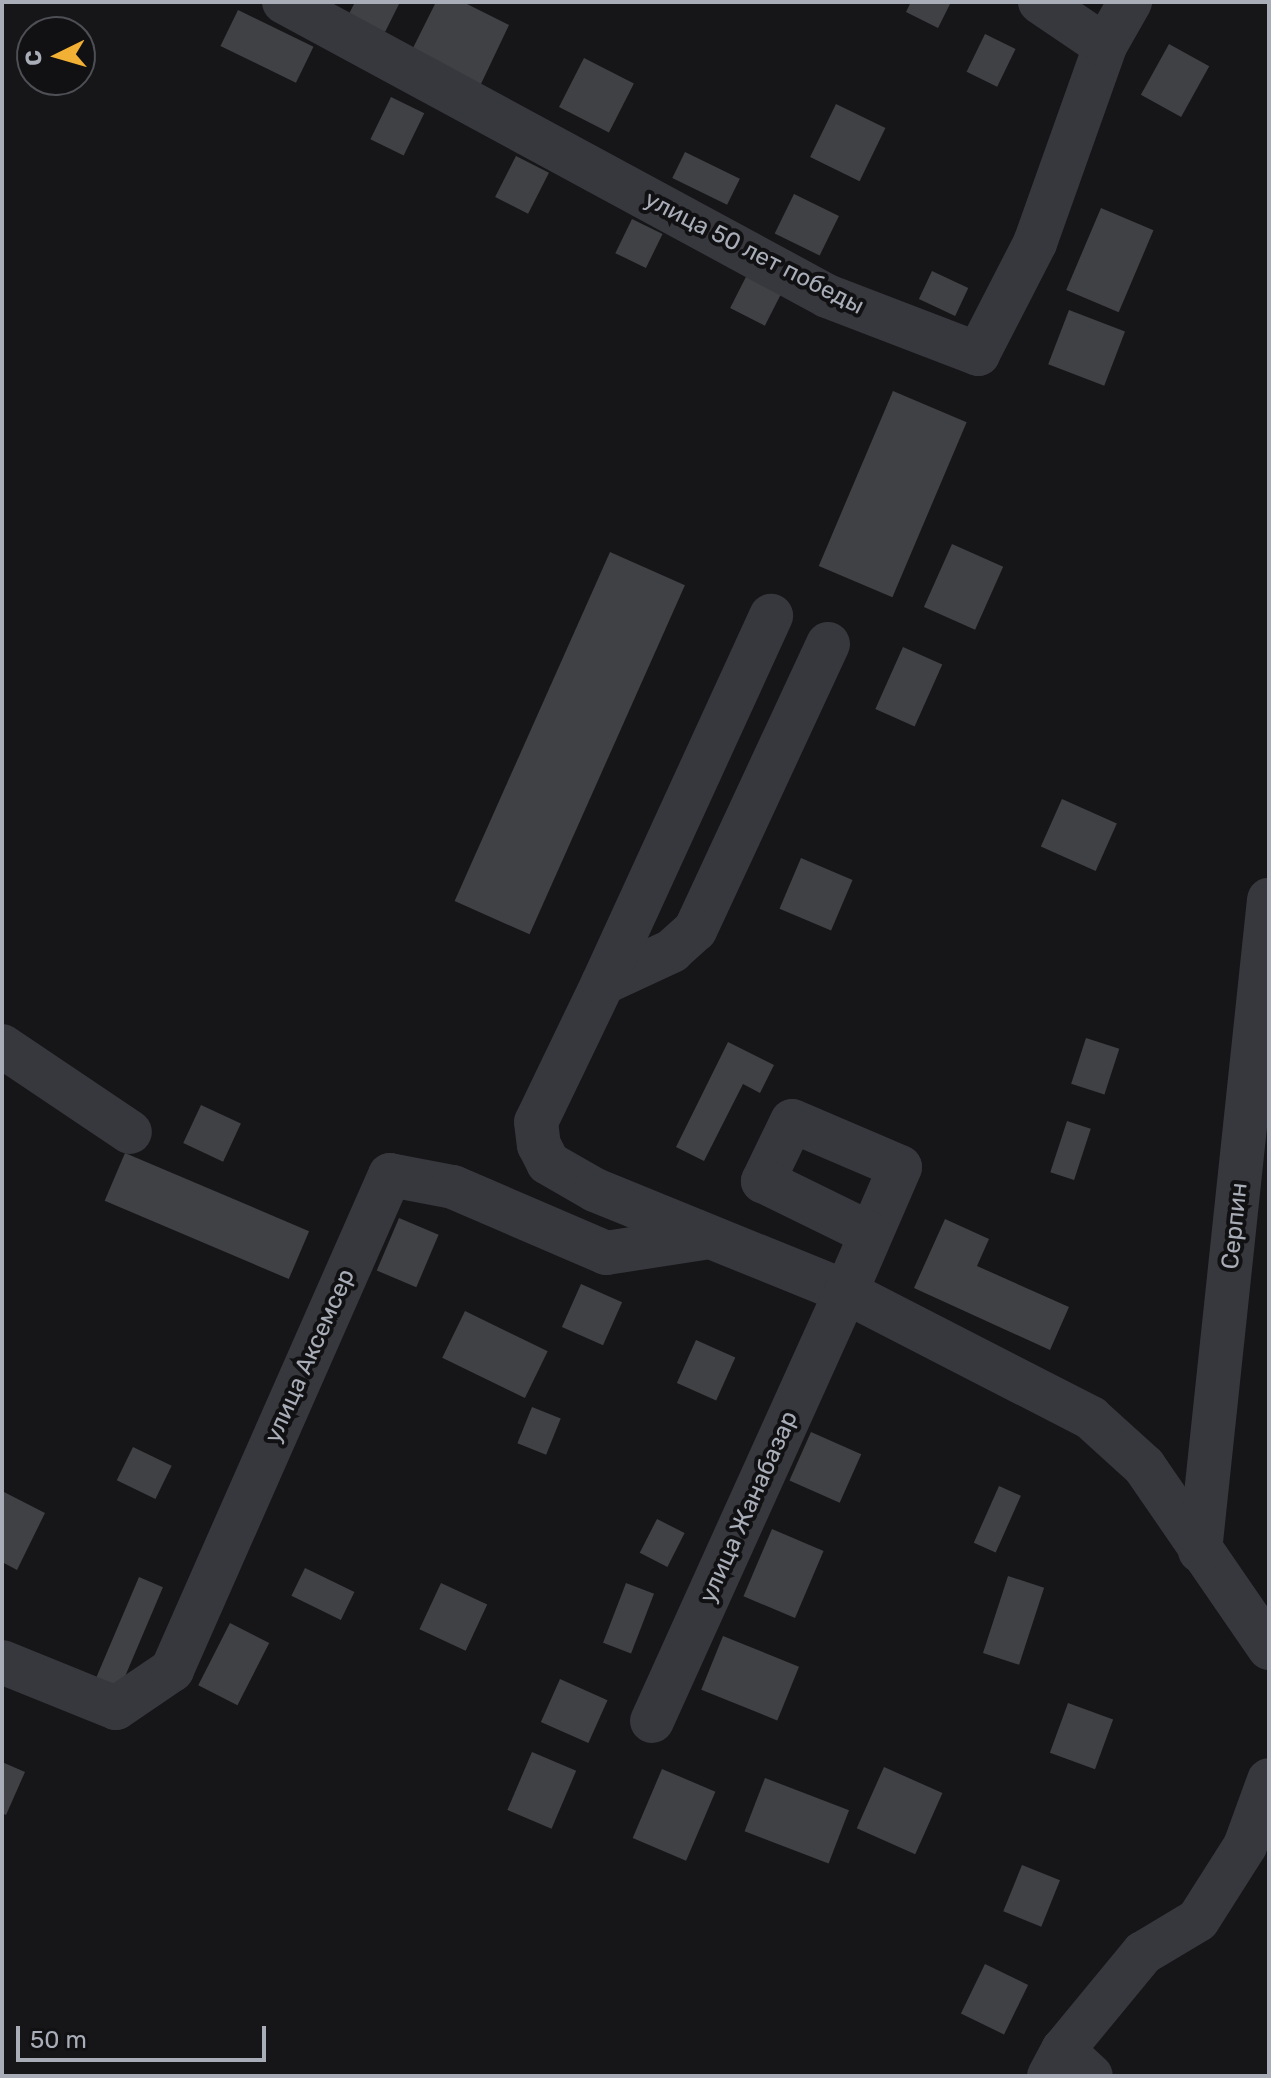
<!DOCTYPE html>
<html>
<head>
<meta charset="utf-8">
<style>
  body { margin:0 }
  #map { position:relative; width:1271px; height:2078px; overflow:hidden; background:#161618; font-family:Rubik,sans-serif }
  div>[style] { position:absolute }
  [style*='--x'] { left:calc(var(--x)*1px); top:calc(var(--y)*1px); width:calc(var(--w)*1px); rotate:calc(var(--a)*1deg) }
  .building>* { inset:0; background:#404145; transform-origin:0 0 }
  .minor>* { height:44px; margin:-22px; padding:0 22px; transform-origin:22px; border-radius:22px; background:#37383d }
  span { translate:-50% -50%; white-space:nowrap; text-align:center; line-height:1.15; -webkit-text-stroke:8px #111113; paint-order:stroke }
  .street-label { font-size:24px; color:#a8adb8 }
  .frame { position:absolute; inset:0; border:4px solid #a8adb8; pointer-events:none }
  .north { position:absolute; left:16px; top:16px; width:80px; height:80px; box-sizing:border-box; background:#111113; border:2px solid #4d4f55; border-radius:50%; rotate:265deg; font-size:22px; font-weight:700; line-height:32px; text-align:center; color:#a8adb8 }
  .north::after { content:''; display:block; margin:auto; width:28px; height:36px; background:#f2b134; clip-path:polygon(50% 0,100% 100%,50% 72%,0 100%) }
  .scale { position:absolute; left:16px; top:2026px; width:250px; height:36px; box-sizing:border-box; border:4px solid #a8adb8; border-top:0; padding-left:10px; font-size:24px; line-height:28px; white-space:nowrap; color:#a8adb8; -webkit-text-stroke:6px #111113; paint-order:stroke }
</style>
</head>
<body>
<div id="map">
  <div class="building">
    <div style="clip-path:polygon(355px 2px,400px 2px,385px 32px,349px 14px)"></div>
    <div style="clip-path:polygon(436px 2px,463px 2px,509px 25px,480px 86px,411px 52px)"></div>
    <div style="clip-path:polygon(911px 2px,951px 2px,938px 28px,906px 12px)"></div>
    <div style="left:238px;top:10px;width:84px;height:40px;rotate:26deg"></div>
    <div style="left:985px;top:34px;width:34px;height:42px;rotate:26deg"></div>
    <div style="left:1169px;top:44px;width:46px;height:58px;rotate:29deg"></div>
    <div style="left:584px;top:58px;width:56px;height:55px;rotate:27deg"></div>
    <div style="left:391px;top:97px;width:37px;height:47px;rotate:26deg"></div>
    <div style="left:836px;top:104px;width:55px;height:59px;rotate:26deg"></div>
    <div style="left:685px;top:152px;width:61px;height:29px;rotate:26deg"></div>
    <div style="left:516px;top:156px;width:37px;height:46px;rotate:27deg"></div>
    <div style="left:794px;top:194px;width:50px;height:44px;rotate:26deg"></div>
    <div style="left:1101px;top:208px;width:57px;height:89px;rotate:23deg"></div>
    <div style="left:632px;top:219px;width:34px;height:38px;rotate:26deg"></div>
    <div style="left:751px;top:267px;width:39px;height:46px;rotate:27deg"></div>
    <div style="left:932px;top:271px;width:40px;height:31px;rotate:25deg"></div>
    <div style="left:1069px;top:310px;width:60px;height:58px;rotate:21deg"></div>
    <div style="left:893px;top:391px;width:80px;height:190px;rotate:23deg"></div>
    <div style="left:952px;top:544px;width:56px;height:69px;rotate:24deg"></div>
    <div style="left:610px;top:552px;width:82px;height:382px;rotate:24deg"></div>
    <div style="left:903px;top:647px;width:43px;height:68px;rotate:24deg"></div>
    <div style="left:1062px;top:799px;width:60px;height:52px;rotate:24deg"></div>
    <div style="left:801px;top:858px;width:56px;height:55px;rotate:23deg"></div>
    <div style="left:1086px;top:1038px;width:35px;height:48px;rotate:18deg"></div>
    <div style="clip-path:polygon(728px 1042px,774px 1065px,760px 1093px,743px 1084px,704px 1161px,676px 1147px)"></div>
    <div style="left:201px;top:1105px;width:44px;height:42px;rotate:25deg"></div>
    <div style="left:1067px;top:1121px;width:25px;height:54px;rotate:18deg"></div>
    <div style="left:125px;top:1153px;width:200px;height:52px;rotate:23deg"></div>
    <div style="left:399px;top:1218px;width:43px;height:57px;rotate:23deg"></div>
    <div style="clip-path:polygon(945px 1219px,989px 1239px,977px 1266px,1069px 1307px,1050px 1350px,914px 1288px)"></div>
    <div style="left:581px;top:1284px;width:45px;height:47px;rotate:24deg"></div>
    <div style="left:465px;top:1311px;width:92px;height:52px;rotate:26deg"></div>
    <div style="left:696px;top:1340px;width:43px;height:47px;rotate:24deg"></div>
    <div style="left:532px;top:1407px;width:31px;height:39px;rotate:22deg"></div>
    <div style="left:811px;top:1432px;width:55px;height:53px;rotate:24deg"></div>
    <div style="left:133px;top:1447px;width:43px;height:37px;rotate:26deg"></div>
    <div style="left:999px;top:1486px;width:24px;height:62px;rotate:24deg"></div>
    <div style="clip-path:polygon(2px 1491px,45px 1513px,17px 1570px,2px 1562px)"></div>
    <div style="left:657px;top:1519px;width:31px;height:38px;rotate:27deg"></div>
    <div style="left:772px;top:1529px;width:56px;height:73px;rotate:23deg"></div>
    <div style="left:305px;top:1568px;width:55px;height:31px;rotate:26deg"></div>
    <div style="left:1008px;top:1576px;width:38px;height:81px;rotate:18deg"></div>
    <div style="left:139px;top:1577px;width:26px;height:118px;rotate:23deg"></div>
    <div style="left:441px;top:1583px;width:51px;height:51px;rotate:25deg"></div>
    <div style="left:626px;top:1583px;width:30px;height:64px;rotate:21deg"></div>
    <div style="left:230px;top:1623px;width:44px;height:70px;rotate:27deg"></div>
    <div style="left:723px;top:1636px;width:82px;height:58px;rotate:22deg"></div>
    <div style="left:560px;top:1679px;width:52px;height:47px;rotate:24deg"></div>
    <div style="left:1068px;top:1703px;width:48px;height:53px;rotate:20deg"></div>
    <div style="left:532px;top:1752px;width:48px;height:63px;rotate:23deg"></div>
    <div style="clip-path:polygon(2px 1762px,25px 1772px,6px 1815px,2px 1813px)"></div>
    <div style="left:884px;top:1767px;width:64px;height:67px;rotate:24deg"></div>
    <div style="left:662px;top:1769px;width:58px;height:75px;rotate:23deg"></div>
    <div style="left:765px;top:1778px;width:90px;height:57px;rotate:21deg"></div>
    <div style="left:1022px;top:1865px;width:41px;height:50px;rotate:22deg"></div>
    <div style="left:985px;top:1964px;width:48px;height:55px;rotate:26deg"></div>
  </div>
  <div class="minor">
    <div style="--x:284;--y:2;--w:617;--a:28.43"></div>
    <div style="--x:827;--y:296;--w:162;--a:21"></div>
    <div style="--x:978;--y:354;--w:125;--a:-62.8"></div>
    <div style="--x:1035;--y:243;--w:209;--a:-70.4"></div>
    <div style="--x:1040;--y:2;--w:78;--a:34.1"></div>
    <div style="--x:1105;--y:46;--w:51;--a:-60.4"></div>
    <div style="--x:828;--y:644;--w:315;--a:114.9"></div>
    <div style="--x:695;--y:930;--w:31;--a:138"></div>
    <div style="--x:672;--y:951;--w:76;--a:155.1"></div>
    <div style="--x:603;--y:983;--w:154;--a:115.7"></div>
    <div style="--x:536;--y:1122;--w:23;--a:83"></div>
    <div style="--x:539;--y:1145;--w:20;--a:63"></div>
    <div style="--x:548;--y:1163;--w:54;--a:29.9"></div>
    <div style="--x:595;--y:1190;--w:271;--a:22.1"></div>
    <div style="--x:846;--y:1292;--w:276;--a:27.2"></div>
    <div style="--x:1091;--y:1418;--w:72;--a:42.2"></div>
    <div style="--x:1144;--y:1466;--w:221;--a:55.5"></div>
    <div style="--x:603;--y:983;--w:404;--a:-65.4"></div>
    <div style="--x:2;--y:1046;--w:154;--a:33.9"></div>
    <div style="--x:1200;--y:1551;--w:655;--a:-83.95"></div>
    <div style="--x:2;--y:1662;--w:123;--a:22"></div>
    <div style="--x:116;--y:1708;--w:68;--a:-34.2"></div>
    <div style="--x:172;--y:1670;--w:541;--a:-66.23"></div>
    <div style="--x:390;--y:1175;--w:64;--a:10.8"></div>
    <div style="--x:453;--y:1187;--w:167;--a:23.3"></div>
    <div style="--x:606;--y:1253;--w:105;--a:-8.7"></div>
    <div style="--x:652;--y:1721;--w:471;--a:-65.7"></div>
    <div style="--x:846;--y:1292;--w:136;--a:-66.6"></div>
    <div style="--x:900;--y:1167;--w:117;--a:-156.9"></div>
    <div style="--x:792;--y:1121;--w:67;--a:115.8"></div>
    <div style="--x:763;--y:1181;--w:120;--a:26.1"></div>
    <div style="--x:1063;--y:2050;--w:38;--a:43"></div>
    <div style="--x:1049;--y:2076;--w:30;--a:-62"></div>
    <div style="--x:1063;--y:2050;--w:126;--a:-50.5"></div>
    <div style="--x:1143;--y:1953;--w:64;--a:-31"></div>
    <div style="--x:1198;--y:1920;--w:88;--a:-57.6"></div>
    <div style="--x:1245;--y:1846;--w:70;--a:-70"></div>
  </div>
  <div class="street-label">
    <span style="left:754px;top:253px;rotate:27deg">улица 50 лет победы</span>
    <span style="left:1235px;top:1226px;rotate:-84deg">Серпин</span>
    <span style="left:310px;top:1356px;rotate:-66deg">улица Аксемсер</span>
    <span style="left:749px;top:1507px;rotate:-66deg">улица Жанабазар</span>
  </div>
  <div class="frame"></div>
  <div class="north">С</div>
  <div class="scale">50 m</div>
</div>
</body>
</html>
